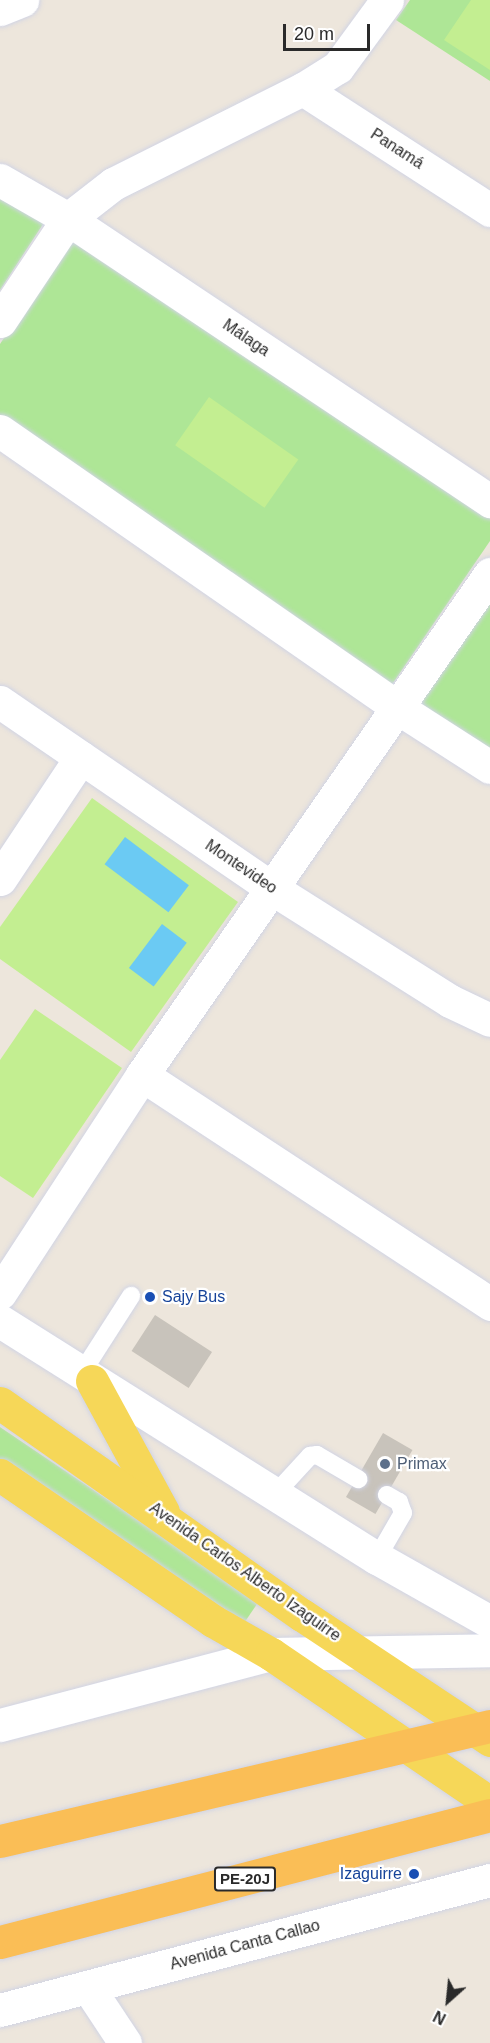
<!DOCTYPE html>
<html>
<head>
<meta charset="utf-8">
<style>
  body { margin:0 }
  #map { position:relative; width:490px; height:2043px; overflow:hidden; background:#ede6dc; font-family:Helvetica,sans-serif }
  div>[style] { position:absolute }
  [style*='--x'] { left:calc(var(--x)*1px); top:calc(var(--y)*1px); width:calc(var(--w)*1px); rotate:calc(var(--a)*1deg) }
  .green>* { inset:0; background:#aee696; transform-origin:0 0 }
  .pitch>* { inset:0; background:#c3ee91; transform-origin:0 0 }
  .water>* { inset:0; background:#6bcaf3; transform-origin:0 0 }
  .building>* { inset:0; background:#c8c3bb; transform-origin:0 0 }
  .roads { filter:drop-shadow(0 0 2px #d1d4e4) drop-shadow(0 0 2px #d1d4e4) }
  .service>* { height:18px; margin:-9px; padding:0 9px; transform-origin:9px; border-radius:9px; background:#fff }
  .minor>* { height:33px; margin:-16.5px; padding:0 16.5px; transform-origin:16.5px; border-radius:16.5px; background:#fff }
  .tertiary>* { height:33px; margin:-16.5px; padding:0 16.5px; transform-origin:16.5px; border-radius:16.5px; background:#fff }
  .secondary>* { height:33px; margin:-16.5px; padding:0 16.5px; transform-origin:16.5px; border-radius:16.5px; background:#fff }
  .primary>* { height:33px; margin:-16.5px; padding:0 16.5px; transform-origin:16.5px; border-radius:16.5px; background:#f6d758 }
  .trunk>* { height:33px; margin:-16.5px; padding:0 16.5px; transform-origin:16.5px; border-radius:16.5px; background:#fabe56 }
  .dots>* { width:16px; height:16px; translate:-50% -50%; box-sizing:border-box; border:3px solid #fff; border-radius:50% }
  span { translate:-50% -50%; white-space:nowrap; text-align:center; line-height:1.15; -webkit-text-stroke:4.5px #fff; paint-order:stroke }
  .shield-label span { padding:2px 4px; background:#fff; border:2px solid; border-radius:4px; -webkit-text-stroke-width:0 }
  .shield-label { font-size:15px; color:#2a2a2a; font-weight:700 }
  .street-label { font-size:16px; color:#2a2a2a }
  .transit-label { font-size:16px; color:#164399 }
  .left { translate:0 -50%; text-align:left }
  .right { translate:-100% -50%; text-align:right }
  .service-label { font-size:16px; color:#4e5e75 }
  .north { position:absolute; left:418px; top:1971px; width:60px; height:60px; -webkit-text-stroke:4px #fff; paint-order:stroke; rotate:207deg; font-size:16px; font-weight:700; line-height:24px; text-align:center; color:#2a2a2a }
  .north::after { content:''; display:block; margin:auto; width:21px; height:27px; background:#2a2a2a; clip-path:polygon(50% 0,100% 100%,50% 72%,0 100%) }
  .scale { position:absolute; left:283px; top:24px; width:87px; height:27px; box-sizing:border-box; border:3px solid #2a2a2a; border-top:0; padding-left:8px; font-size:18px; line-height:21px; white-space:nowrap; color:#2a2a2a; -webkit-text-stroke:4px #fff; paint-order:stroke }
</style>
</head>
<body>
<div id="map">
  <div class="green">
    <div style="clip-path:polygon(410px 0,490px 0,490px 81px,396px 20px)"></div>
    <div style="clip-path:polygon(0 193px,47px 218px,0 290px)"></div>
    <div style="clip-path:polygon(73px 233px,490px 515px,490px 541px,391px 686px,0 418px,0 344px)"></div>
    <div style="clip-path:polygon(490px 598px,490px 756px,417px 706px)"></div>
    <div style="left:0;top:1427px;width:312px;height:30px;rotate:34deg"></div>
  </div>
  <div class="pitch">
    <div style="clip-path:polygon(471px 0,490px 0,490px 70px,444px 40px)"></div>
    <div style="left:209px;top:397px;width:109px;height:59px;rotate:35deg"></div>
    <div style="clip-path:polygon(92px 798px,238px 902px,131px 1052px,0 959px,0 927px)"></div>
    <div style="clip-path:polygon(35px 1009px,122px 1068px,33px 1198px,0 1176px,0 1060px)"></div>
  </div>
  <div class="water">
    <div style="left:125px;top:837px;width:80px;height:34px;rotate:37deg"></div>
    <div style="left:162px;top:924px;width:31px;height:55px;rotate:37deg"></div>
  </div>
  <div class="building">
    <div style="left:155px;top:1315px;width:68px;height:43px;rotate:33deg"></div>
    <div style="left:383px;top:1433px;width:34px;height:74px;rotate:30deg"></div>
  </div>
  <div class="roads">
    <div class="service">
      <div style="--x:81;--y:1374;--w:93;--a:-57.3"></div>
      <div style="--x:275;--y:1494;--w:52;--a:-47.4"></div>
      <div style="--x:310;--y:1456;--w:7;--a:-8"></div>
      <div style="--x:317;--y:1455;--w:48;--a:30.3"></div>
      <div style="--x:377;--y:1558;--w:52;--a:-60"></div>
      <div style="--x:403;--y:1513;--w:12;--a:-110"></div>
      <div style="--x:399;--y:1502;--w:14;--a:-150"></div>
    </div>
    <div class="minor">
      <div style="--x:0;--y:9;--w:24;--a:-22"></div>
      <div style="--x:303;--y:89;--w:223;--a:32.9"></div>
      <div style="--x:0;--y:180;--w:78;--a:29.8"></div>
      <div style="--x:68;--y:219;--w:508;--a:33.75"></div>
      <div style="--x:0;--y:321;--w:123;--a:-56.3"></div>
      <div style="--x:68;--y:219;--w:57;--a:-37.9"></div>
      <div style="--x:113;--y:184;--w:212;--a:-26.6"></div>
      <div style="--x:303;--y:89;--w:41;--a:-32.2"></div>
      <div style="--x:338;--y:67;--w:83;--a:-53.8"></div>
      <div style="--x:0;--y:431;--w:485;--a:34.8"></div>
      <div style="--x:398;--y:708;--w:109;--a:32.7"></div>
      <div style="--x:0;--y:702;--w:331;--a:34.4"></div>
      <div style="--x:273;--y:889;--w:209;--a:32.3"></div>
      <div style="--x:450;--y:1001;--w:44;--a:25.4"></div>
      <div style="--x:0;--y:879;--w:146;--a:-56.4"></div>
      <div style="--x:142;--y:1075;--w:417;--a:33.3"></div>
      <div style="--x:0;--y:1293;--w:260;--a:-56.9"></div>
      <div style="--x:142;--y:1075;--w:610;--a:-55.22"></div>
      <div style="--x:88;--y:1987;--w:67;--a:56.5"></div>
    </div>
    <div class="tertiary">
      <div style="--x:0;--y:1321;--w:445;--a:32.2"></div>
      <div style="--x:377;--y:1558;--w:130;--a:29.5"></div>
    </div>
    <div class="secondary">
      <div style="--x:0;--y:1725;--w:280;--a:-14.7"></div>
      <div style="--x:271;--y:1654;--w:219;--a:-1"></div>
      <div style="--x:0;--y:2010;--w:507;--a:-14.86"></div>
    </div>
    <div class="primary">
      <div style="--x:92;--y:1381;--w:149;--a:61.5"></div>
      <div style="--x:0;--y:1403;--w:369;--a:35.1"></div>
      <div style="--x:302;--y:1615;--w:226;--a:33.6"></div>
      <div style="--x:0;--y:1475;--w:258;--a:34.4"></div>
      <div style="--x:213;--y:1621;--w:67;--a:29.6"></div>
      <div style="--x:271;--y:1654;--w:265;--a:34.2"></div>
    </div>
    <div class="trunk">
      <div style="--x:0;--y:1841;--w:503;--a:-13.21"></div>
      <div style="--x:0;--y:1942;--w:506;--a:-14.53"></div>
    </div>
  </div>
  <div class="dots">
    <div style="left:150px;top:1297px;background:#1a4fb4"></div>
    <div style="left:385px;top:1464px;background:#5c6f8a"></div>
    <div style="left:414px;top:1874px;background:#1a4fb4"></div>
  </div>
  <div class="shield-label">
    <span style="left:245px;top:1879px">PE-20J</span>
  </div>
  <div class="street-label">
    <span style="left:397px;top:149px;rotate:33deg">Panamá</span>
    <span style="left:246px;top:338px;rotate:34deg">Málaga</span>
    <span style="left:241px;top:867px;rotate:34deg">Montevideo</span>
    <span style="left:245px;top:1572px;rotate:35deg">Avenida Carlos Alberto Izaguirre</span>
    <span style="left:245px;top:1945px;rotate:-15deg">Avenida Canta Callao</span>
  </div>
  <div class="transit-label">
    <span class="left" style="left:162px;top:1297px">Sajy Bus</span>
    <span class="right" style="left:402px;top:1874px">Izaguirre</span>
  </div>
  <div class="service-label">
    <span class="left" style="left:397px;top:1464px">Primax</span>
  </div>
  <div class="north">N</div>
  <div class="scale">20 m</div>
</div>
</body>
</html>
